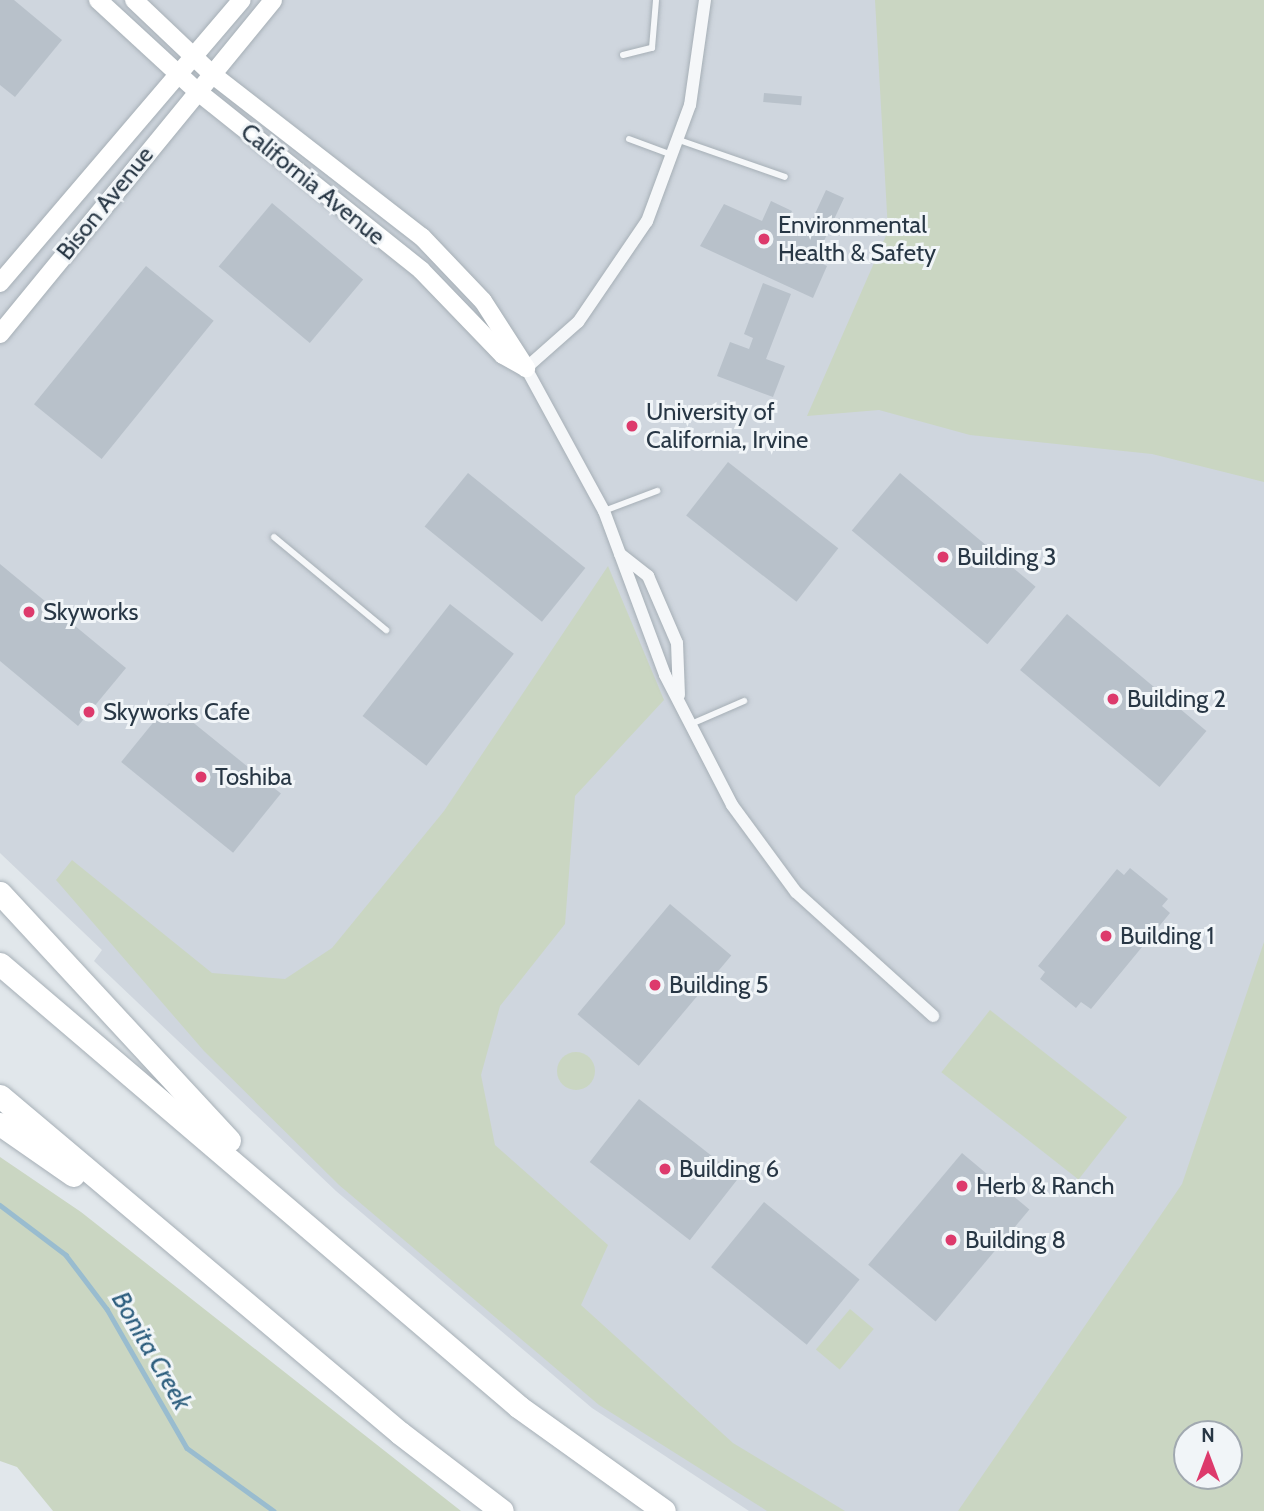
<!DOCTYPE html>
<html>
<head>
<meta charset="utf-8">
<style>
  body { margin:0 }
  #map { position:relative; width:1264px; height:1511px; overflow:hidden; background:#e1e7eb; font-family:Cabin,sans-serif }
  div>[style] { position:absolute }
  [style*='--x'] { left:calc(var(--x)*1px); top:calc(var(--y)*1px); width:calc(var(--w)*1px); rotate:calc(var(--a)*1deg) }
  .built>* { inset:0; background:#cfd6de }
  .green>* { inset:0; background:#cad6c2; transform-origin:0 0 }
  .round { border-radius:50% }
  .stream>* { height:4.5px; margin:-2.25px; padding:0 2.25px; transform-origin:2.25px; border-radius:2.25px; background:#99bccf }
  .building>* { inset:0; background:#b8c1ca; transform-origin:0 0 }
  .roads { filter:drop-shadow(0 0 2px #a6afb6) drop-shadow(0 0 2px #a6afb6) }
  .lane>* { height:6px; margin:-3px; padding:0 3px; transform-origin:3px; border-radius:3px; background:#f5f7f9 }
  .street>* { height:12px; margin:-6px; padding:0 6px; transform-origin:6px; border-radius:6px; background:#f5f7f9 }
  .secondary>* { height:18px; margin:-9px; padding:0 9px; transform-origin:9px; border-radius:9px; background:#fff }
  .highway>* { height:23px; margin:-11.5px; padding:0 11.5px; transform-origin:11.5px; border-radius:11.5px; background:#fff }
  .dots>* { width:19px; height:19px; translate:-50% -50%; box-sizing:border-box; border:4px solid #f1f5f8; border-radius:50% }
  span { translate:-50% -50%; white-space:nowrap; text-align:center; line-height:1.15; -webkit-text-stroke:6px #f1f5f8; paint-order:stroke }
  .street-label { font-size:24px; color:#283745 }
  .poi-label { font-size:24px; color:#283745 }
  .left { translate:0 -50%; text-align:left }
  .water-label { font-size:26px; color:#2d5e7e; font-style:italic }
  .north { position:absolute; left:1173px; top:1420px; width:70px; height:70px; box-sizing:border-box; background:#f1f5f8; border:2px solid #a1a9b0; border-radius:50%; rotate:0deg; font-size:19px; font-weight:700; line-height:28px; text-align:center; color:#283745 }
  .north::after { content:''; display:block; margin:auto; width:24px; height:32px; background:#dd3a6c; clip-path:polygon(50% 0,100% 100%,50% 72%,0 100%) }
</style>
</head>
<body>
<div id="map">
  <div class="built">
    <div style="clip-path:polygon(evenodd,0 0,1264px 0,1264px 1511px,749px 1511px,592px 1408px,336px 1191px,94px 961px,102px 950px,0 853px,0 0,1187px 1434px,1229px 1434px,1229px 1476px,1187px 1476px,1187px 1434px)"></div>
  </div>
  <div class="green">
    <div style="clip-path:polygon(875px 0,1264px 0,1264px 482px,1152px 454px,970px 435px,879px 410px,807px 416px,888px 231px)"></div>
    <div style="clip-path:polygon(608px 566px,664px 700px,575px 796px,565px 924px,500px 1006px,481px 1075px,495px 1145px,608px 1245px,581px 1305px,733px 1443px,845px 1511px,767px 1511px,599px 1405px,339px 1185px,204px 1051px,56px 880px,72px 860px,212px 973px,285px 979px,332px 948px,444px 811px)"></div>
    <div style="clip-path:polygon(evenodd,1264px 942px,1264px 1511px,958px 1511px,1182px 1184px,1264px 942px,1187px 1434px,1229px 1434px,1229px 1476px,1187px 1476px,1187px 1434px)"></div>
    <div style="left:990px;top:1010px;width:174px;height:79px;rotate:38deg"></div>
    <div class="round" style="left:557px;top:1052px;width:38px;height:38px"></div>
    <div style="clip-path:polygon(0 1157px,81px 1212px,461px 1511px,53px 1511px,17px 1467px,0 1461px)"></div>
    <div style="left:850px;top:1309px;width:31px;height:53px;rotate:40deg"></div>
  </div>
  <div class="stream">
    <div style="--x:0;--y:1205;--w:83;--a:37.1"></div>
    <div style="--x:66;--y:1255;--w:68;--a:52.8"></div>
    <div style="--x:107;--y:1309;--w:160;--a:60.1"></div>
    <div style="--x:187;--y:1448;--w:107;--a:35.9"></div>
  </div>
  <div class="building">
    <div style="clip-path:polygon(0 0,14px 0,62px 40px,15px 97px,0 85px)"></div>
    <div style="left:764px;top:93px;width:38px;height:9px;rotate:5deg"></div>
    <div style="clip-path:polygon(826px 190px,844px 198px,815px 260px,827px 266px,813px 298px,700px 246px,724px 204px,762px 221px,771px 201px,792px 211px,787px 222px,807px 231px)"></div>
    <div style="left:272px;top:203px;width:119px;height:83px;rotate:40deg"></div>
    <div style="left:146px;top:266px;width:87px;height:178px;rotate:39deg"></div>
    <div style="clip-path:polygon(763px 283px,791px 294px,766px 359px,785px 366px,773px 397px,717px 376px,730px 342px,749px 349px,753px 338px,744px 334px)"></div>
    <div style="left:728px;top:462px;width:140px;height:68px;rotate:38deg"></div>
    <div style="left:468px;top:473px;width:151px;height:69px;rotate:39deg"></div>
    <div style="left:900px;top:473px;width:177px;height:75px;rotate:40deg"></div>
    <div style="clip-path:polygon(0 564px,126px 668px,78px 726px,0 661px)"></div>
    <div style="left:450px;top:604px;width:81px;height:142px;rotate:38deg"></div>
    <div style="left:1067px;top:614px;width:182px;height:73px;rotate:40deg"></div>
    <div style="left:169px;top:703px;width:144px;height:76px;rotate:39deg"></div>
    <div style="clip-path:polygon(1130px 868px,1168px 899px,1162px 906px,1170px 913px,1091px 1009px,1081px 1002px,1076px 1008px,1040px 979px,1045px 972px,1038px 966px,1117px 869px,1124px 875px)"></div>
    <div style="left:670px;top:904px;width:80px;height:144px;rotate:40deg"></div>
    <div style="left:639px;top:1099px;width:127px;height:80px;rotate:38deg"></div>
    <div style="left:962px;top:1153px;width:88px;height:146px;rotate:40deg"></div>
    <div style="left:764px;top:1202px;width:123px;height:84px;rotate:39deg"></div>
  </div>
  <div class="roads">
    <div class="lane">
      <div style="--x:623;--y:55;--w:30;--a:-14"></div>
      <div style="--x:652;--y:48;--w:48;--a:-85.2"></div>
      <div style="--x:629;--y:139;--w:46;--a:20.4"></div>
      <div style="--x:679;--y:140;--w:112;--a:19.2"></div>
      <div style="--x:604;--y:511;--w:57;--a:-20.7"></div>
      <div style="--x:274;--y:537;--w:146;--a:39.7"></div>
      <div style="--x:691;--y:724;--w:58;--a:-23.5"></div>
    </div>
    <div class="street">
      <div style="--x:705;--y:0;--w:106;--a:98.1"></div>
      <div style="--x:690;--y:105;--w:124;--a:110.3"></div>
      <div style="--x:647;--y:221;--w:122;--a:124.3"></div>
      <div style="--x:578;--y:322;--w:69;--a:138.5"></div>
      <div style="--x:526;--y:368;--w:163;--a:61.4"></div>
      <div style="--x:604;--y:511;--w:175;--a:69.6"></div>
      <div style="--x:665;--y:675;--w:146;--a:62.7"></div>
      <div style="--x:732;--y:805;--w:108;--a:53.7"></div>
      <div style="--x:796;--y:892;--w:185;--a:42.1"></div>
      <div style="--x:620;--y:554;--w:36;--a:38"></div>
      <div style="--x:648;--y:576;--w:73;--a:66.6"></div>
      <div style="--x:677;--y:643;--w:52;--a:87.8"></div>
    </div>
    <div class="secondary">
      <div style="--x:98;--y:0;--w:134;--a:42.6"></div>
      <div style="--x:197;--y:91;--w:287;--a:38.6"></div>
      <div style="--x:421;--y:270;--w:118;--a:46"></div>
      <div style="--x:503;--y:355;--w:26;--a:29"></div>
      <div style="--x:134;--y:0;--w:109;--a:43.5"></div>
      <div style="--x:213;--y:75;--w:264;--a:37.8"></div>
      <div style="--x:422;--y:237;--w:88;--a:46.4"></div>
      <div style="--x:483;--y:301;--w:80;--a:57.3"></div>
      <div style="--x:0;--y:283;--w:372;--a:-49.5"></div>
      <div style="--x:0;--y:334;--w:431;--a:-50.7"></div>
    </div>
    <div class="highway">
      <div style="--x:0;--y:893;--w:337;--a:47.2"></div>
      <div style="--x:0;--y:964;--w:682;--a:40.48"></div>
      <div style="--x:519;--y:1407;--w:178;--a:35.6"></div>
      <div style="--x:0;--y:1096;--w:523;--a:40.11"></div>
      <div style="--x:400;--y:1433;--w:128;--a:37.4"></div>
      <div style="--x:0;--y:1124;--w:89;--a:34.9"></div>
    </div>
  </div>
  <div class="dots">
    <div style="left:764px;top:239px;background:#dd3a6c"></div>
    <div style="left:632px;top:426px;background:#dd3a6c"></div>
    <div style="left:943px;top:557px;background:#dd3a6c"></div>
    <div style="left:29px;top:612px;background:#dd3a6c"></div>
    <div style="left:1113px;top:699px;background:#dd3a6c"></div>
    <div style="left:89px;top:712px;background:#dd3a6c"></div>
    <div style="left:201px;top:777px;background:#dd3a6c"></div>
    <div style="left:1106px;top:936px;background:#dd3a6c"></div>
    <div style="left:655px;top:985px;background:#dd3a6c"></div>
    <div style="left:665px;top:1169px;background:#dd3a6c"></div>
    <div style="left:962px;top:1186px;background:#dd3a6c"></div>
    <div style="left:951px;top:1240px;background:#dd3a6c"></div>
  </div>
  <div class="street-label">
    <span style="left:313px;top:184px;rotate:39deg">California Avenue</span>
    <span style="left:105px;top:203px;rotate:-51deg">Bison Avenue</span>
  </div>
  <div class="poi-label">
    <span class="left" style="left:778px;top:239px">Environmental<br>Health &amp; Safety</span>
    <span class="left" style="left:646px;top:426px">University of<br>California, Irvine</span>
    <span class="left" style="left:957px;top:557px">Building 3</span>
    <span class="left" style="left:43px;top:612px">Skyworks</span>
    <span class="left" style="left:1127px;top:699px">Building 2</span>
    <span class="left" style="left:103px;top:712px">Skyworks Cafe</span>
    <span class="left" style="left:215px;top:777px">Toshiba</span>
    <span class="left" style="left:1120px;top:936px">Building 1</span>
    <span class="left" style="left:669px;top:985px">Building 5</span>
    <span class="left" style="left:679px;top:1169px">Building 6</span>
    <span class="left" style="left:976px;top:1186px">Herb &amp; Ranch</span>
    <span class="left" style="left:965px;top:1240px">Building 8</span>
  </div>
  <div class="water-label">
    <span style="left:151px;top:1351px;rotate:60deg">Bonita Creek</span>
  </div>
  <div class="north">N</div>
</div>
</body>
</html>
